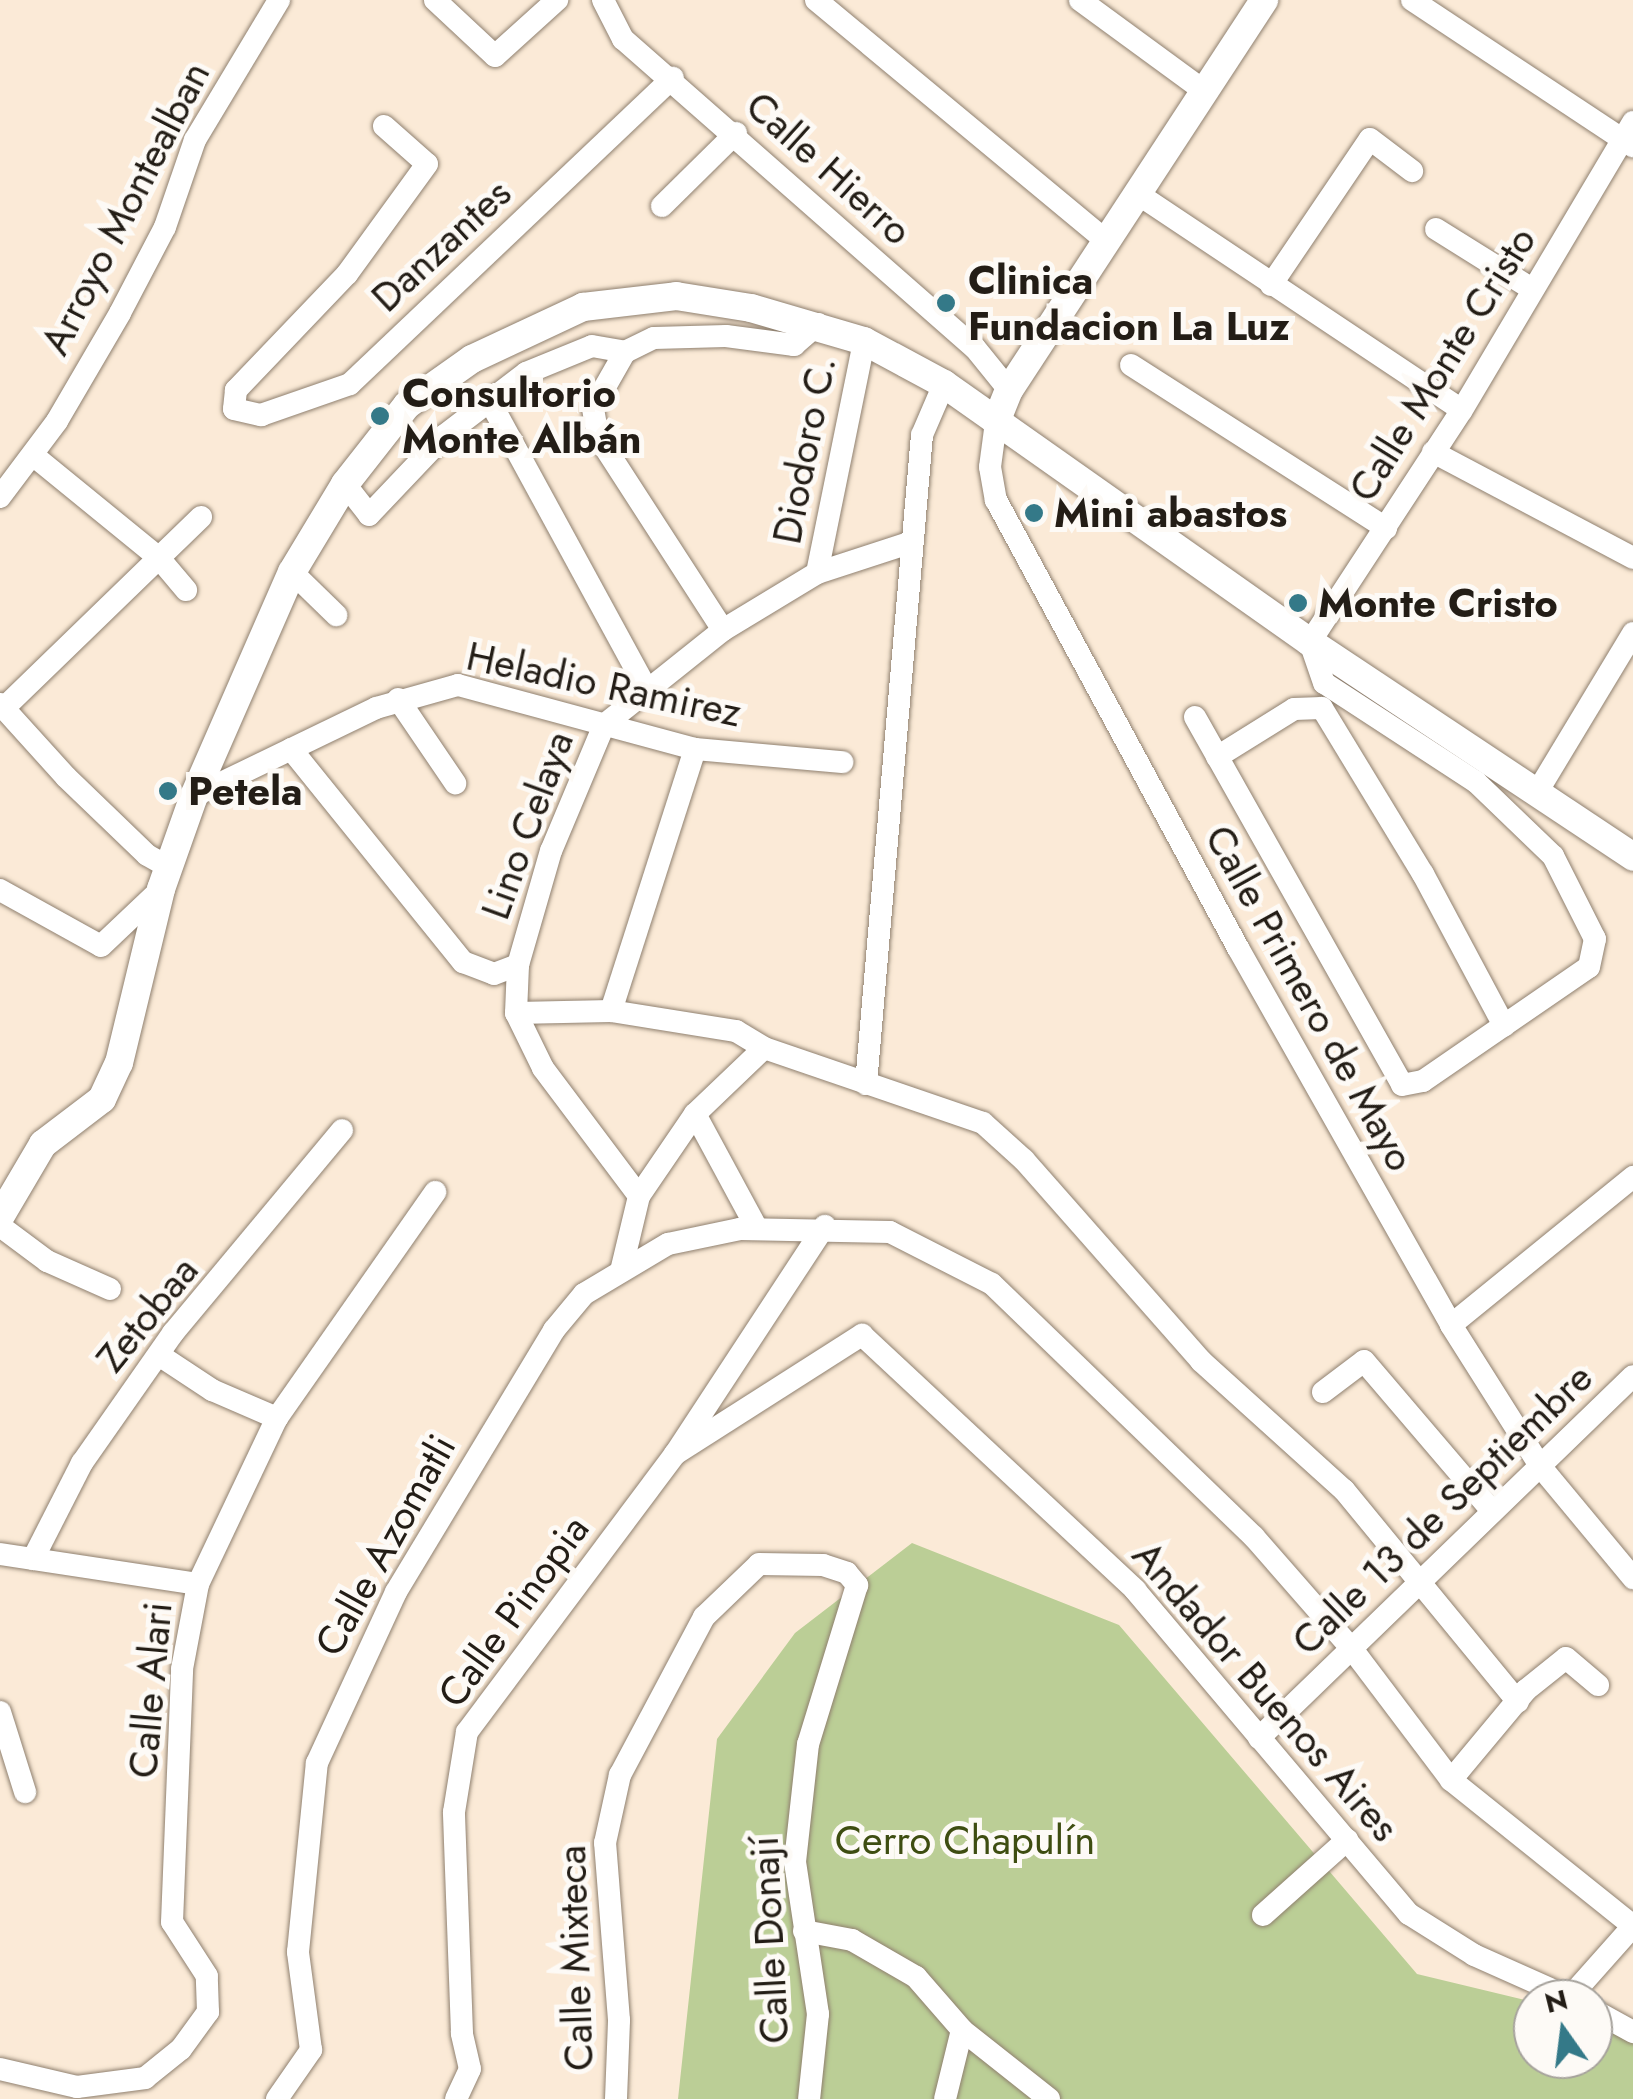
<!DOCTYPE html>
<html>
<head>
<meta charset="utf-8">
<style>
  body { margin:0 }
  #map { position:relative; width:1633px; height:2099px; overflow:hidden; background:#fbead7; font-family:Jost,sans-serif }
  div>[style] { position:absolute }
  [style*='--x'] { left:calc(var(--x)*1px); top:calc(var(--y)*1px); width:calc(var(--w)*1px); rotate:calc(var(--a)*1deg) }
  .green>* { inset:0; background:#bbce96 }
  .roads { filter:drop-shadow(0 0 2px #8f806f) drop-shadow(0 0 2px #8f806f) }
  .minor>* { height:22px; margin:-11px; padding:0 11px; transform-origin:11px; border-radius:11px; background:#fff }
  .tertiary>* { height:28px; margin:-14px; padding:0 14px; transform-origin:14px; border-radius:14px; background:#fff }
  .dots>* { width:28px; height:28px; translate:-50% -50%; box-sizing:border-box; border:5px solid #fdfaf6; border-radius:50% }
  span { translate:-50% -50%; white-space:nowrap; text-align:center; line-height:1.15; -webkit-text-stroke:10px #fdfaf6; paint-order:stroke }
  .street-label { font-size:40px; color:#231d16 }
  .poi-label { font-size:40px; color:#231d16; font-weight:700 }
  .left { translate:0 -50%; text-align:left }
  .park-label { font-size:40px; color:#3e4d11 }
  .north { position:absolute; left:1513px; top:1979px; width:100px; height:100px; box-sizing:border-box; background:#fdfaf6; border:2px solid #a6a29c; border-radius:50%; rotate:346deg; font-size:28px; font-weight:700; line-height:40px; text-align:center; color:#231d16 }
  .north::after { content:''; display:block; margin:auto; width:35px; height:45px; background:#347988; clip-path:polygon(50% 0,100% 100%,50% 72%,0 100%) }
</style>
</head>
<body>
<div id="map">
  <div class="green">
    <div style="clip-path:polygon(912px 1543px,1119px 1625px,1417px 1974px,1533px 2002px,1533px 2059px,1593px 2059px,1593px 2016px,1633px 2025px,1633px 2099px,678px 2099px,717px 1739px,795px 1633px)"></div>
  </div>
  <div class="roads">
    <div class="minor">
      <div style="--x:435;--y:0;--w:82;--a:43"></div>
      <div style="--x:495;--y:56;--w:84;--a:-42.1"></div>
      <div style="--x:603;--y:0;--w:44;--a:62.9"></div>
      <div style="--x:623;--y:39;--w:468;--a:41.3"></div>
      <div style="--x:975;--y:348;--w:54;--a:51"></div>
      <div style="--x:816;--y:0;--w:377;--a:39.7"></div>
      <div style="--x:1080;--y:0;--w:152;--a:36.2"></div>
      <div style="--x:1412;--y:0;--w:265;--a:33.5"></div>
      <div style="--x:384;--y:126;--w:57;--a:41.5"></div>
      <div style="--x:427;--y:164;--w:136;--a:126"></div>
      <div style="--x:347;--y:274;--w:161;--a:133.7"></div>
      <div style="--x:236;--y:390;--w:19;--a:96"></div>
      <div style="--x:234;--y:409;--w:28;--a:13"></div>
      <div style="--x:261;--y:415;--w:94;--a:-19.2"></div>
      <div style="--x:350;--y:384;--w:445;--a:-43.5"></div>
      <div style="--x:1138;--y:194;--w:389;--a:33.7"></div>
      <div style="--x:662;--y:206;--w:104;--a:-44.6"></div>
      <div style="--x:1436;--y:229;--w:113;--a:32"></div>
      <div style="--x:1271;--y:285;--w:176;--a:-55.9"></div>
      <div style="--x:1370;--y:139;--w:53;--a:37.3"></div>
      <div style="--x:1131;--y:365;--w:303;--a:32.6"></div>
      <div style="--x:488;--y:398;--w:334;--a:61.4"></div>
      <div style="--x:996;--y:422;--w:45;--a:97.6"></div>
      <div style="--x:990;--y:467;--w:34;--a:80"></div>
      <div style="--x:996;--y:500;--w:509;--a:61.62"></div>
      <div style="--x:1238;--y:948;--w:433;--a:60.5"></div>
      <div style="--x:1451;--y:1325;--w:167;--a:57.7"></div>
      <div style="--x:1540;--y:1466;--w:146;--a:50.3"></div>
      <div style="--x:1433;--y:452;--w:226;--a:27.9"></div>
      <div style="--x:34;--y:456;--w:161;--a:39.2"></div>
      <div style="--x:159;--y:558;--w:42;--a:49.8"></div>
      <div style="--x:345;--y:484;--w:39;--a:52"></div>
      <div style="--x:369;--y:515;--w:110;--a:-46.5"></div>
      <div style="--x:445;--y:435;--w:102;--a:-37.4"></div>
      <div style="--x:526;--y:373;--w:71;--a:-22.2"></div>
      <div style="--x:592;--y:346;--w:34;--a:10"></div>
      <div style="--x:0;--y:497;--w:95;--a:-53.1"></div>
      <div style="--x:57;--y:421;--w:125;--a:-59.7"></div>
      <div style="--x:120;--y:313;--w:97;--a:-62.4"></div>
      <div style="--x:165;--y:227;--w:92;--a:-71"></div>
      <div style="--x:195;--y:140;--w:163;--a:-59"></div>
      <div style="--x:292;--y:572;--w:62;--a:44.3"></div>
      <div style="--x:817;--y:573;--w:237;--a:-78.5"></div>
      <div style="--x:723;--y:630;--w:230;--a:-122.9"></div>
      <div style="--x:598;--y:437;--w:29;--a:-100"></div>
      <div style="--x:593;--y:408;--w:64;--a:-60.3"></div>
      <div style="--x:625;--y:352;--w:32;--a:-26"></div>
      <div style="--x:654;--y:338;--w:72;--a:-1.6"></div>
      <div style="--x:726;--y:336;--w:69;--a:7.5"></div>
      <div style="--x:794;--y:345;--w:32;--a:-41"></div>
      <div style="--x:398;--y:699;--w:102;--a:55.8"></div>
      <div style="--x:0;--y:704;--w:98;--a:47.9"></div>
      <div style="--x:66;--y:777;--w:112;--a:43.9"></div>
      <div style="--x:147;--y:855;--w:25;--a:29"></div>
      <div style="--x:5;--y:707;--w:273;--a:-44.1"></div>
      <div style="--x:1195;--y:717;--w:422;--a:60.6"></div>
      <div style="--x:1402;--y:1085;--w:21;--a:-11"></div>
      <div style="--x:1423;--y:1081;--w:201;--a:-34.5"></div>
      <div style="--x:1589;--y:967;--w:29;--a:-78"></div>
      <div style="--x:1595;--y:939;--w:93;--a:-116.8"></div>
      <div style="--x:1553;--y:856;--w:107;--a:-136.1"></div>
      <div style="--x:1476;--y:782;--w:181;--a:-146.9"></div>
      <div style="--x:1324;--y:683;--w:43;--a:-108.9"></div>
      <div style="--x:1310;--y:642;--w:277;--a:-56.8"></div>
      <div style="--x:1462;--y:410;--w:335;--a:-59.3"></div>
      <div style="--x:291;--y:749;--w:274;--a:51.1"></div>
      <div style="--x:463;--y:962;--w:33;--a:21"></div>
      <div style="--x:494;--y:974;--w:26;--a:-21"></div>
      <div style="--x:1217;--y:757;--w:91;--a:-31.9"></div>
      <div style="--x:1294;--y:709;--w:28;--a:-2"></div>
      <div style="--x:1322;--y:708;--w:194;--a:58.7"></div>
      <div style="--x:1423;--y:874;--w:172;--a:61.9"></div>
      <div style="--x:1536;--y:794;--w:188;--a:-58.9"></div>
      <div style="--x:194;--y:796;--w:202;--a:-25.8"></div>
      <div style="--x:376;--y:708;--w:85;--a:-15.7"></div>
      <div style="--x:458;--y:685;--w:245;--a:15.1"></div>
      <div style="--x:695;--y:749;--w:148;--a:5.1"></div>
      <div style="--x:0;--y:890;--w:115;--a:29"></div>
      <div style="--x:101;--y:946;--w:83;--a:-43.5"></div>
      <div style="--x:611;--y:1011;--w:275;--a:-72.2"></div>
      <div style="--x:516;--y:1013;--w:95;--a:-1.2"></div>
      <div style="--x:611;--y:1011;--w:127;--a:9.1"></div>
      <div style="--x:736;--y:1031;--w:33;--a:31"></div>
      <div style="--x:764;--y:1048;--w:231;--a:18.9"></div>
      <div style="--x:983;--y:1123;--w:55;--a:42.1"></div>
      <div style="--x:1024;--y:1160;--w:268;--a:48.6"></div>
      <div style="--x:1201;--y:1361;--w:193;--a:42.1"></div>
      <div style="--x:1344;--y:1490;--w:274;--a:50.6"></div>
      <div style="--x:866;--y:1084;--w:651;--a:-85.07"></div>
      <div style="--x:922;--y:435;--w:56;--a:-66.7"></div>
      <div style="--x:695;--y:1114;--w:128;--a:61.6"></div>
      <div style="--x:639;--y:1196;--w:160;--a:-126.9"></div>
      <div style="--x:543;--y:1068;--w:61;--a:-116.1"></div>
      <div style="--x:516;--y:1013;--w:48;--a:-87.6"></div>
      <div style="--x:518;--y:965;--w:119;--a:-73.9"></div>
      <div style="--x:551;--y:851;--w:137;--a:-67.2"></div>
      <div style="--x:604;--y:725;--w:152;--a:-38.6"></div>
      <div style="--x:723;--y:630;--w:110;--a:-31.2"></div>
      <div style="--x:817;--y:573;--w:100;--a:-18.1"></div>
      <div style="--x:0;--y:1226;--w:59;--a:36.7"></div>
      <div style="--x:47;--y:1261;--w:69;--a:24"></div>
      <div style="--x:622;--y:1267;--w:73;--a:-76.5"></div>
      <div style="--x:639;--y:1196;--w:99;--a:-55.7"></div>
      <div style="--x:695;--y:1114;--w:95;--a:-43.7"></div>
      <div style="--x:1451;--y:1325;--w:235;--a:-39.1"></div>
      <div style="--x:159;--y:1355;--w:64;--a:33.4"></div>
      <div style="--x:212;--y:1390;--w:71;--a:23.3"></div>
      <div style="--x:1323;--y:1392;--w:51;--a:-37.1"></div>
      <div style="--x:1364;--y:1361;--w:197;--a:49.5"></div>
      <div style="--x:675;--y:1454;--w:222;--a:-32.5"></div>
      <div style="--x:862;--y:1335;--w:374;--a:43"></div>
      <div style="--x:1135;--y:1590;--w:424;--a:49.8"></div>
      <div style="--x:1409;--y:1914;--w:77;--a:32.2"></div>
      <div style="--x:1474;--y:1955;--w:108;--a:24"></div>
      <div style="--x:0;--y:1554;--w:200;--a:8.6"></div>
      <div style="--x:33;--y:1559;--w:108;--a:-63"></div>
      <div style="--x:82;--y:1463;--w:159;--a:-55"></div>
      <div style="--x:173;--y:1333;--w:264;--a:-50.2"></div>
      <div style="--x:0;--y:1712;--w:84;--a:72.6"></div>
      <div style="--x:1259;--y:1738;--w:520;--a:-44.07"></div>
      <div style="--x:1451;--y:1780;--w:117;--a:-50.2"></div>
      <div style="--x:1526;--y:1690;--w:51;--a:-38.7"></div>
      <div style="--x:1566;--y:1658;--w:42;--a:40.2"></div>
      <div style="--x:1263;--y:1915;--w:113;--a:-41.8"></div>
      <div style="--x:804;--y:1931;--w:49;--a:10.6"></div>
      <div style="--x:852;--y:1940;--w:74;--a:30"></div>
      <div style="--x:916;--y:1977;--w:70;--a:49"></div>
      <div style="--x:962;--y:2030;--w:111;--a:38.4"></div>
      <div style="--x:1570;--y:1997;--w:95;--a:-48.4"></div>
      <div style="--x:1593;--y:2010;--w:46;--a:28.8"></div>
      <div style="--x:0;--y:2069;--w:79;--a:13.2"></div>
      <div style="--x:77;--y:2087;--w:69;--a:-7.5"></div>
      <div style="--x:145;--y:2078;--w:46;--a:-38.9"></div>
      <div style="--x:181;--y:2049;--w:46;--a:-53.9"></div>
      <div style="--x:208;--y:2012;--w:36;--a:-92"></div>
      <div style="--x:207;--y:1976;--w:64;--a:-122.9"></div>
      <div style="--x:172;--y:1922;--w:253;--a:-87.7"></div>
      <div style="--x:182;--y:1669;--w:86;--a:-79.3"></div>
      <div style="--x:198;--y:1584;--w:184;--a:-64.6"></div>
      <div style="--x:277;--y:1418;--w:276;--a:-55"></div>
      <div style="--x:277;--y:2099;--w:60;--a:-55.2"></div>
      <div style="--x:311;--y:2050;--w:99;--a:-97.6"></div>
      <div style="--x:298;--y:1952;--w:190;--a:-84.3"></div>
      <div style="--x:317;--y:1763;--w:188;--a:-65.2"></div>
      <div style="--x:396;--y:1592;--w:306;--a:-58.9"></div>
      <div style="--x:554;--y:1330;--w:47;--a:-50.2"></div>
      <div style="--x:584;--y:1294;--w:98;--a:-30.8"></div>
      <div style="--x:668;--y:1244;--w:74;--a:-11.8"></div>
      <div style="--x:740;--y:1229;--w:150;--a:1.1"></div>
      <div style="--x:890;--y:1232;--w:114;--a:27"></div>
      <div style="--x:992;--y:1284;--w:364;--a:44"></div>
      <div style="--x:1254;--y:1537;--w:149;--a:48.8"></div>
      <div style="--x:1352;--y:1649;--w:164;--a:52.9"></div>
      <div style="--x:1451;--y:1780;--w:233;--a:38.7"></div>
      <div style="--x:456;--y:2099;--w:33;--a:-65"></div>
      <div style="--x:470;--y:2069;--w:37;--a:-103"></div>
      <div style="--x:462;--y:2033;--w:221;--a:-92.1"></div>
      <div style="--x:454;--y:1812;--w:81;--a:-80.8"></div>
      <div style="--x:467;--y:1732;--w:347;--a:-53.2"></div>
      <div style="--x:675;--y:1454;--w:273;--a:-56.7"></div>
      <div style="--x:616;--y:2099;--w:79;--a:-87.8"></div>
      <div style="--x:619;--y:2020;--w:178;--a:-94.5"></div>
      <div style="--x:605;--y:1843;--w:70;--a:-77.6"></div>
      <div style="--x:620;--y:1775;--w:179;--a:-62"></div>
      <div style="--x:704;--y:1617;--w:76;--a:-43.9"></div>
      <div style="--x:759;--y:1564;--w:64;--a:0.9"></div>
      <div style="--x:823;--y:1565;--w:25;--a:18"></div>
      <div style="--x:847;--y:1573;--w:16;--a:50"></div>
      <div style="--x:857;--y:1585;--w:166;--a:107.1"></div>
      <div style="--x:808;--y:1744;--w:119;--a:96.3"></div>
      <div style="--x:795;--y:1862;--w:154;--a:81.4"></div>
      <div style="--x:818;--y:2014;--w:85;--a:96"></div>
      <div style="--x:945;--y:2099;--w:71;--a:-76.2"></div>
    </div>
    <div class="tertiary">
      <div style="--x:996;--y:422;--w:35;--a:-68"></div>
      <div style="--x:1009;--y:390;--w:466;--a:-56.8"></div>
      <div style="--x:0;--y:1217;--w:85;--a:-59.5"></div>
      <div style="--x:43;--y:1144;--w:74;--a:-37.3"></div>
      <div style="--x:102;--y:1099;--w:40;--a:-65"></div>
      <div style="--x:119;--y:1063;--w:179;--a:-76.4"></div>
      <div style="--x:161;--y:889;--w:99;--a:-70.5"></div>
      <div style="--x:194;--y:796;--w:244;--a:-66.4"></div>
      <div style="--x:292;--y:572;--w:103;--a:-58.9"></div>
      <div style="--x:345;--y:484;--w:100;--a:-51.9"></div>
      <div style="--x:407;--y:405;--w:80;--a:-35.3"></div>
      <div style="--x:472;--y:359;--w:123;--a:-25.1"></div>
      <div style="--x:583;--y:307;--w:94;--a:-6.7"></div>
      <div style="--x:676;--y:296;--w:76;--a:9.1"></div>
      <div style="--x:751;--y:308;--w:118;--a:16.3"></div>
      <div style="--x:864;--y:341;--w:91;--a:28.3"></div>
      <div style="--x:944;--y:384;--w:448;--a:35.2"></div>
      <div style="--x:1310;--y:642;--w:388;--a:33.6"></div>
    </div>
  </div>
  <div class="dots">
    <div style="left:946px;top:303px;background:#347988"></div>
    <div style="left:380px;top:416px;background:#347988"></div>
    <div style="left:1034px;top:513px;background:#347988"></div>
    <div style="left:1298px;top:603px;background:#347988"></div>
    <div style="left:168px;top:791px;background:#347988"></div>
  </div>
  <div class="street-label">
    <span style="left:829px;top:168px;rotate:42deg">Calle Hierro</span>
    <span style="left:125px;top:208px;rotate:-63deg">Arroyo Montealban</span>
    <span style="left:441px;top:245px;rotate:-43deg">Danzantes</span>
    <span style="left:1442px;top:364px;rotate:-58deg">Calle Monte Cristo</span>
    <span style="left:804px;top:450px;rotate:-79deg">Diodoro C.</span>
    <span style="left:604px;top:684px;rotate:12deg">Heladio Ramirez</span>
    <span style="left:527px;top:825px;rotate:-70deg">Lino Celaya</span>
    <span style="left:1310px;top:998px;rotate:61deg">Calle Primero de Mayo</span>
    <span style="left:147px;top:1314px;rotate:-51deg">Zetobaa</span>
    <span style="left:1442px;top:1509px;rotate:-44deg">Calle 13 de Septiembre</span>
    <span style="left:385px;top:1545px;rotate:-61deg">Calle Azomatli</span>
    <span style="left:513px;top:1611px;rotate:-54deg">Calle Pinopia</span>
    <span style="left:150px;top:1690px;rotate:-85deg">Calle Alari</span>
    <span style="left:1266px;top:1691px;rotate:49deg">Andador Buenos Aires</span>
    <span style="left:769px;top:1940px;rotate:-93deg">Calle Donají</span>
    <span style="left:575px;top:1958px;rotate:-92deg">Calle Mixteca</span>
  </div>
  <div class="poi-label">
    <span class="left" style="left:968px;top:303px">Clinica<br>Fundacion La Luz</span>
    <span class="left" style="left:402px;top:416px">Consultorio<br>Monte Albán</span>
    <span class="left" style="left:1054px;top:513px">Mini abastos</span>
    <span class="left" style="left:1318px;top:603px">Monte Cristo</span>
    <span class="left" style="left:188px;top:791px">Petela</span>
  </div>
  <div class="park-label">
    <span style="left:965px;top:1840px">Cerro Chapulín</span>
  </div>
  <div class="north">N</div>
</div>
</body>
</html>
